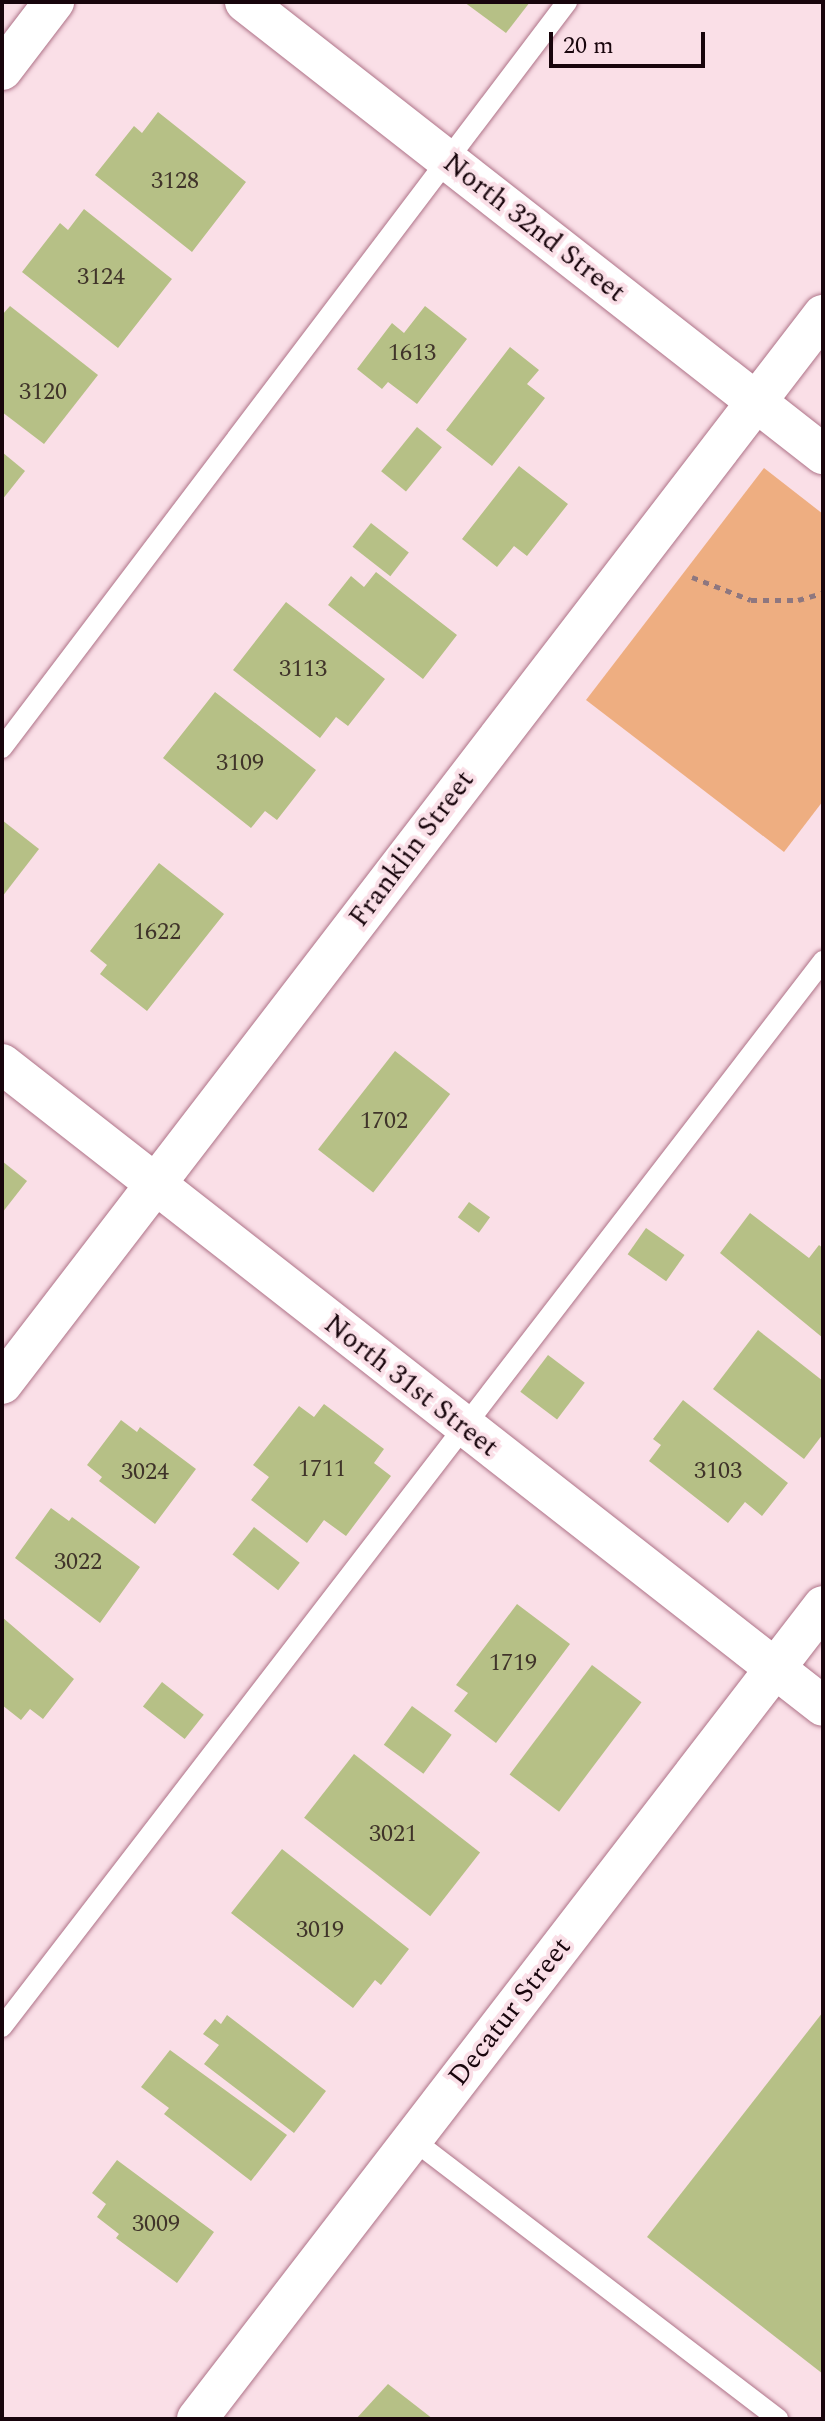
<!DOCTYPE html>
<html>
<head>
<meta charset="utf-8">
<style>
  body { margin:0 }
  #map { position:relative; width:825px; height:2421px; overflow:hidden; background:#fadfe7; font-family:Spectral,serif }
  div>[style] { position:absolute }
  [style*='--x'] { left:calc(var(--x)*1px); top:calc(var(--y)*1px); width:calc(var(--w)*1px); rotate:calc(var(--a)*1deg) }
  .green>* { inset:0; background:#eeae81 }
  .building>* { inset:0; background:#b6c086; transform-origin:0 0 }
  .path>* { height:5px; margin-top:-2.5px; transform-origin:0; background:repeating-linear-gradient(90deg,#8e777f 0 6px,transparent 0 12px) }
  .roads { filter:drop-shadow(0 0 2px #ae7388) drop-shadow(0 0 2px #ae7388) }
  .service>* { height:20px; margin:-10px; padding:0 10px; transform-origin:10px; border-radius:10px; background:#fff }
  .minor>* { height:40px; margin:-20px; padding:0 20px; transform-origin:20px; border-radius:20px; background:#fff }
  span { translate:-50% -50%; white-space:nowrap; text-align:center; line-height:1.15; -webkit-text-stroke:8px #fadfe7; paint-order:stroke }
  .number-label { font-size:24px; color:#40342a }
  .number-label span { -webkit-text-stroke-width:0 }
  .street-label { font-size:28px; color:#18050c }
  .frame { position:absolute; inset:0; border:4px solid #18050c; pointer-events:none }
  .scale { position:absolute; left:549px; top:32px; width:156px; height:36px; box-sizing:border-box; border:4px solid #18050c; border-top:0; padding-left:10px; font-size:24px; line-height:28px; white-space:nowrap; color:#18050c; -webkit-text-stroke:6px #fadfe7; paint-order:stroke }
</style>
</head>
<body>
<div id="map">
  <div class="green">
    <div style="clip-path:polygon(764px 468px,823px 514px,823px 801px,784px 852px,586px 700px)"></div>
  </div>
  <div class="building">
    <div style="clip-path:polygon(464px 2px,530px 2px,506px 33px)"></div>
    <div style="clip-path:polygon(158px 112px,246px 182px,192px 252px,95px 175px,134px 126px,142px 133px)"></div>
    <div style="clip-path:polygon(84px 209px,172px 279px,118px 348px,22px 272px,60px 223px,68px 230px)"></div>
    <div style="clip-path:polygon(10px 306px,98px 375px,44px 444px,2px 412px,2px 315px)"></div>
    <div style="clip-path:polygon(425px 306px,467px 339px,417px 404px,388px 382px,382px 389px,357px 369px,392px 323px,404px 333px)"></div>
    <div style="clip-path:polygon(510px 347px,539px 370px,527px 384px,545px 398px,492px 466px,446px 430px)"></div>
    <div style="left:417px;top:427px;width:32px;height:57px;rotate:39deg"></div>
    <div style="clip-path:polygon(2px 452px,25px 471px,2px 500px)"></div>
    <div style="clip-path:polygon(519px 466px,568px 504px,527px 556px,514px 546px,497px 567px,462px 539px)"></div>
    <div style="left:371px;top:523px;width:48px;height:30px;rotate:38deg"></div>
    <div style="clip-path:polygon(376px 572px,457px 635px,423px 679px,328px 605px,351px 576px,364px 587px)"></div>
    <div style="clip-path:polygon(286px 602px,385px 679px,348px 726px,336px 717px,320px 738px,233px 670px)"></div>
    <div style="clip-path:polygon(215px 692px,316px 770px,277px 820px,265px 811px,251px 828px,163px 758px)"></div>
    <div style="clip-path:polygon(2px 820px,39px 849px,2px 897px)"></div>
    <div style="clip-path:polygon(159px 863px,224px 914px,147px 1011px,100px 974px,107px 965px,90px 951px)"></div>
    <div style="left:395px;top:1051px;width:70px;height:125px;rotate:38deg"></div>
    <div style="clip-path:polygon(2px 1161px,27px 1181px,2px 1213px)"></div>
    <div style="left:469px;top:1202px;width:26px;height:19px;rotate:36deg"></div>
    <div style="clip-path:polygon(750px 1213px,809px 1258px,819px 1245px,823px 1248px,823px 1338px,720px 1253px)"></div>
    <div style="left:646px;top:1228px;width:47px;height:32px;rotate:35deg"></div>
    <div style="clip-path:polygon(758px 1330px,823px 1381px,823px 1434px,804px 1459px,713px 1389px)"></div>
    <div style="left:548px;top:1355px;width:46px;height:46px;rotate:37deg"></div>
    <div style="clip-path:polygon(683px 1400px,788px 1483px,762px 1516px,745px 1502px,728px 1523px,649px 1461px,661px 1445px,653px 1439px)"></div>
    <div style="clip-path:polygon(324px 1404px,384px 1449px,374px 1463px,391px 1476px,346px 1536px,324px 1520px,307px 1543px,251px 1500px,269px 1477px,253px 1465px,299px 1406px,314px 1417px)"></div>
    <div style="clip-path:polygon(121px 1420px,137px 1432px,140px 1427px,196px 1469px,155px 1524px,99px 1481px,102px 1477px,87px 1465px)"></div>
    <div style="clip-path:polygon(51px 1508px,69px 1521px,72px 1517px,140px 1567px,100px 1623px,15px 1558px)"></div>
    <div style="left:254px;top:1527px;width:58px;height:35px;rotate:38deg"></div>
    <div style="clip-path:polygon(517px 1604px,570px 1644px,496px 1743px,454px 1711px,468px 1693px,456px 1685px)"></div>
    <div style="clip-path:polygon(2px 1617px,74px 1679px,43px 1719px,30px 1709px,21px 1720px,2px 1705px)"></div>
    <div style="left:592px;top:1665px;width:62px;height:137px;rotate:37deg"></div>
    <div style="left:162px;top:1682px;width:53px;height:31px;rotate:38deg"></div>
    <div style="left:412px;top:1706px;width:49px;height:48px;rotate:36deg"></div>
    <div style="left:354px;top:1754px;width:160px;height:81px;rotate:38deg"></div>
    <div style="clip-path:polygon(282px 1849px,409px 1949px,381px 1985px,375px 1980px,353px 2008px,231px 1913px)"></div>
    <div style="clip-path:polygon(823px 2012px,823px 2374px,647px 2237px)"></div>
    <div style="clip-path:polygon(227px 2015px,326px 2091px,294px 2133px,204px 2064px,219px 2045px,203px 2034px,215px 2019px,221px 2024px)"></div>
    <div style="clip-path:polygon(170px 2050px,287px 2135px,251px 2181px,164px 2114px,169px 2108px,141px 2087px)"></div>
    <div style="clip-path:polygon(117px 2160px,214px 2232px,177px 2283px,116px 2238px,119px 2234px,97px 2217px,106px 2204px,92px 2193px)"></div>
    <div style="clip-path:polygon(388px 2384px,433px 2419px,356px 2419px)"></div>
  </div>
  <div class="path">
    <div style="--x:692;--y:577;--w:63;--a:21.3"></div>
    <div style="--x:751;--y:600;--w:47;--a:0"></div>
    <div style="--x:798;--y:600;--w:26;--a:-16"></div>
  </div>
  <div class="roads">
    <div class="service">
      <div style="--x:2;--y:748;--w:936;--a:-52.86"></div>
      <div style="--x:2;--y:2027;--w:1346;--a:-52.4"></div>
      <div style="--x:412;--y:2139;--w:461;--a:37.4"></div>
    </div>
    <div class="minor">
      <div style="--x:245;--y:2;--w:734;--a:38.03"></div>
      <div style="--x:2;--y:70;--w:86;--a:-52.6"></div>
      <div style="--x:2;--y:1064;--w:1042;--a:38.02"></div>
      <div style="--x:2;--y:1384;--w:1348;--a:-52.48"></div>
      <div style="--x:197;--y:2419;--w:1026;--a:-52.4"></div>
    </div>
  </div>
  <div class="number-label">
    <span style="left:175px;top:182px">3128</span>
    <span style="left:101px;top:278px">3124</span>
    <span style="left:412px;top:354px">1613</span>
    <span style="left:43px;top:393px">3120</span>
    <span style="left:303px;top:670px">3113</span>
    <span style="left:240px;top:764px">3109</span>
    <span style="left:157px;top:933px">1622</span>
    <span style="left:384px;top:1122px">1702</span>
    <span style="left:322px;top:1470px">1711</span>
    <span style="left:718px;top:1472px">3103</span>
    <span style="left:145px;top:1473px">3024</span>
    <span style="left:78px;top:1563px">3022</span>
    <span style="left:513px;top:1664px">1719</span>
    <span style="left:393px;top:1835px">3021</span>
    <span style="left:320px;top:1931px">3019</span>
    <span style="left:156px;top:2225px">3009</span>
  </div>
  <div class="street-label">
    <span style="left:534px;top:228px;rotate:38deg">North 32nd Street</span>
    <span style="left:412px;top:849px;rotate:-53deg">Franklin Street</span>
    <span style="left:411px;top:1386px;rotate:38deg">North 31st Street</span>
    <span style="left:510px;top:2012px;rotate:-52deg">Decatur Street</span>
  </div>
  <div class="frame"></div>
  <div class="scale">20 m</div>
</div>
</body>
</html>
